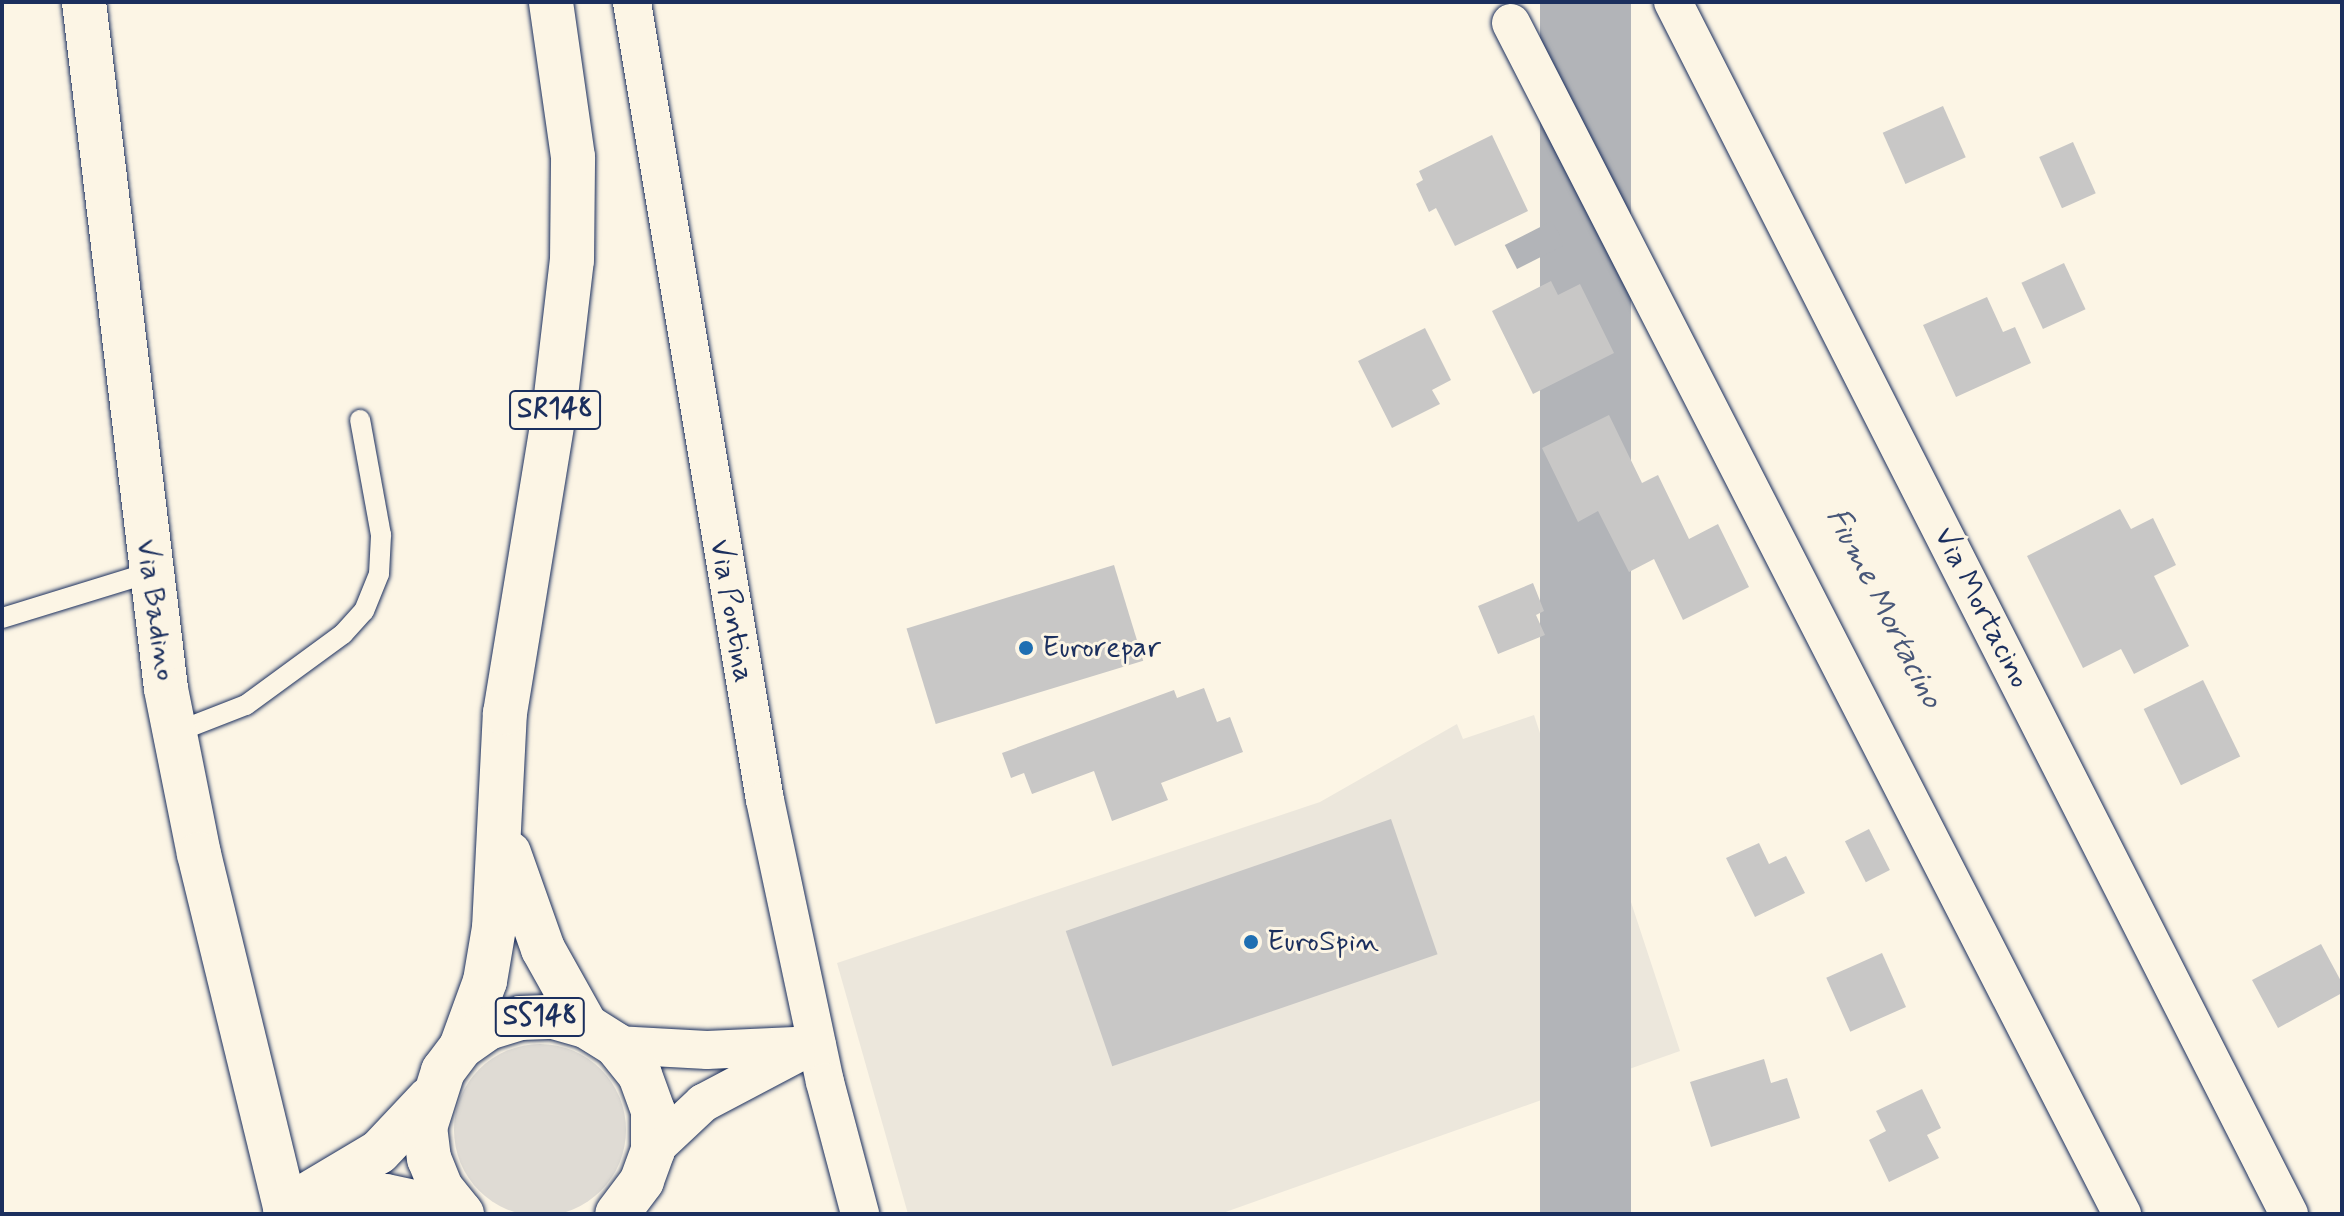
<!DOCTYPE html>
<html>
<head>
<meta charset="utf-8">
<style>
  body { margin:0 }
  #map { position:relative; width:2344px; height:1216px; overflow:hidden; background:#fcf5e5; font-family:Mynerve,sans-serif }
  div>[style] { position:absolute }
  [style*='--x'] { left:calc(var(--x)*1px); top:calc(var(--y)*1px); width:calc(var(--w)*1px); rotate:calc(var(--a)*1deg) }
  .built>* { inset:0; background:#ece7dc }
  .green>* { inset:0; background:#dfdbd4 }
  .round { border-radius:50% }
  .water>* { inset:0; background:#b2b4b8; transform-origin:0 0 }
  .building>* { inset:0; background:#c8c7c6; transform-origin:0 0 }
  .roads { filter:drop-shadow(0 0 2px #1b2f5e) drop-shadow(0 0 2px #1b2f5e) }
  .lane>* { height:20px; margin:-10px; padding:0 10px; transform-origin:10px; border-radius:10px; background:#fcf5e5 }
  .street>* { height:38px; margin:-19px; padding:0 19px; transform-origin:19px; border-radius:19px; background:#fcf5e5 }
  .secondary>* { height:44px; margin:-22px; padding:0 22px; transform-origin:22px; border-radius:22px; background:#fcf5e5 }
  .primary>* { height:44px; margin:-22px; padding:0 22px; transform-origin:22px; border-radius:22px; background:#fcf5e5 }
  .dots>* { width:22px; height:22px; translate:-50% -50%; box-sizing:border-box; border:4px solid #fcf5e5; border-radius:50% }
  span { translate:-50% -50%; white-space:nowrap; text-align:center; line-height:1.15; -webkit-text-stroke:6px #fcf5e5; paint-order:stroke }
  .shield-label span { padding:2px 6px; background:#fcf5e5; border:2px solid; border-radius:6px; -webkit-text-stroke-width:0 }
  .shield-label { font-size:28px; color:#1b2f5e; font-weight:700 }
  .street-label { font-size:30px; color:#1b2f5e }
  .poi-label { font-size:30px; color:#1b2f5e }
  .left { translate:0 -50%; text-align:left }
  .water-label { font-size:32px; color:#485779; font-style:italic }
  .frame { position:absolute; inset:0; border:4px solid #1b2f5e; pointer-events:none }
</style>
</head>
<body>
<div id="map">
  <div class="built">
    <div style="clip-path:polygon(1534px 715px,1597px 904px,1628px 893px,1680px 1051px,1220px 1214px,908px 1214px,837px 963px,1320px 802px,1457px 724px,1463px 739px)"></div>
  </div>
  <div class="green">
    <div class="round" style="left:454px;top:1044px;width:172px;height:172px"></div>
  </div>
  <div class="water">
    <div style="left:1540px;top:2px;width:91px;height:1358px"></div>
    <div style="left:1552px;top:221px;width:27px;height:53px;rotate:63deg"></div>
  </div>
  <div class="building">
    <div style="left:1943px;top:106px;width:56px;height:66px;rotate:66deg"></div>
    <div style="clip-path:polygon(1492px 135px,1528px 211px,1455px 246px,1436px 208px,1429px 212px,1416px 184px,1423px 180px,1419px 171px)"></div>
    <div style="left:2073px;top:142px;width:56px;height:37px;rotate:66deg"></div>
    <div style="left:2064px;top:263px;width:51px;height:47px;rotate:65deg"></div>
    <div style="clip-path:polygon(1551px 281px,1558px 295px,1580px 284px,1614px 353px,1533px 394px,1492px 311px)"></div>
    <div style="clip-path:polygon(1987px 297px,2003px 332px,2015px 327px,2031px 363px,1956px 397px,1923px 325px)"></div>
    <div style="clip-path:polygon(1425px 328px,1451px 380px,1432px 390px,1440px 404px,1392px 428px,1358px 361px)"></div>
    <div style="clip-path:polygon(1609px 415px,1642px 483px,1658px 475px,1689px 539px,1718px 524px,1749px 587px,1683px 620px,1654px 559px,1629px 572px,1598px 511px,1578px 522px,1542px 448px)"></div>
    <div style="clip-path:polygon(2120px 509px,2131px 529px,2153px 518px,2176px 565px,2154px 576px,2189px 646px,2134px 674px,2121px 649px,2083px 668px,2027px 556px)"></div>
    <div style="left:1114px;top:565px;width:100px;height:217px;rotate:73deg"></div>
    <div style="clip-path:polygon(1533px 583px,1544px 611px,1536px 615px,1545px 635px,1498px 654px,1478px 606px)"></div>
    <div style="left:2203px;top:680px;width:85px;height:66px;rotate:64deg"></div>
    <div style="clip-path:polygon(1204px 688px,1217px 722px,1230px 717px,1243px 752px,1161px 783px,1168px 800px,1112px 821px,1094px 771px,1032px 794px,1024px 773px,1011px 778px,1002px 753px,1174px 690px,1177px 698px)"></div>
    <div style="left:1391px;top:819px;width:143px;height:344px;rotate:71deg"></div>
    <div style="left:1869px;top:829px;width:46px;height:27px;rotate:63deg"></div>
    <div style="clip-path:polygon(1759px 843px,1769px 864px,1786px 856px,1805px 893px,1755px 917px,1726px 858px)"></div>
    <div style="clip-path:polygon(2321px 944px,2342px 983px,2342px 993px,2278px 1028px,2252px 980px)"></div>
    <div style="left:1882px;top:953px;width:59px;height:61px;rotate:66deg"></div>
    <div style="clip-path:polygon(1764px 1059px,1771px 1083px,1787px 1078px,1800px 1118px,1711px 1147px,1690px 1082px)"></div>
    <div style="clip-path:polygon(1922px 1089px,1941px 1128px,1927px 1135px,1939px 1158px,1889px 1182px,1869px 1140px,1886px 1131px,1876px 1111px)"></div>
  </div>
  <div class="roads">
    <div class="lane">
      <div style="--x:2;--y:618;--w:153;--a:-17.1"></div>
      <div style="--x:174;--y:733;--w:77;--a:-21.3"></div>
      <div style="--x:246;--y:705;--w:120;--a:-36.2"></div>
      <div style="--x:343;--y:634;--w:31;--a:-48"></div>
      <div style="--x:364;--y:611;--w:40;--a:-68"></div>
      <div style="--x:379;--y:574;--w:39;--a:-87"></div>
      <div style="--x:381;--y:535;--w:117;--a:-100.3"></div>
    </div>
    <div class="street">
      <div style="--x:632;--y:2;--w:809;--a:80.54"></div>
      <div style="--x:765;--y:800;--w:288;--a:78"></div>
      <div style="--x:825;--y:1082;--w:137;--a:75.1"></div>
      <div style="--x:1673;--y:2;--w:1360;--a:63.06"></div>
      <div style="--x:1511;--y:23;--w:1339;--a:62.84"></div>
      <div style="--x:616;--y:1045;--w:91;--a:3.1"></div>
      <div style="--x:707;--y:1050;--w:110;--a:-2.6"></div>
      <div style="--x:653;--y:1150;--w:69;--a:-43.2"></div>
      <div style="--x:703;--y:1103;--w:105;--a:-27.8"></div>
    </div>
    <div class="secondary">
      <div style="--x:84;--y:2;--w:692;--a:83.19"></div>
      <div style="--x:166;--y:689;--w:168;--a:78.7"></div>
      <div style="--x:199;--y:854;--w:371;--a:76.3"></div>
      <div style="--x:307;--y:1204;--w:79;--a:-5.8"></div>
      <div style="--x:386;--y:1196;--w:76;--a:12.2"></div>
      <div style="--x:285;--y:1208;--w:109;--a:-30.8"></div>
      <div style="--x:379;--y:1152;--w:74;--a:-46.6"></div>
    </div>
    <div class="primary">
      <div style="--x:509;--y:853;--w:102;--a:70.5"></div>
      <div style="--x:543;--y:949;--w:88;--a:60.8"></div>
      <div style="--x:461;--y:1047;--w:70;--a:-70"></div>
      <div style="--x:485;--y:981;--w:54;--a:-80.4"></div>
      <div style="--x:494;--y:928;--w:215;--a:-87.1"></div>
      <div style="--x:505;--y:713;--w:296;--a:-80.7"></div>
      <div style="--x:553;--y:421;--w:162;--a:-83.3"></div>
      <div style="--x:572;--y:260;--w:103;--a:-89.4"></div>
      <div style="--x:573;--y:157;--w:157;--a:-98.1"></div>
      <div style="--x:462;--y:1214;--w:33;--a:-129"></div>
      <div style="--x:441;--y:1188;--w:31;--a:-112"></div>
      <div style="--x:429;--y:1159;--w:31;--a:-97"></div>
      <div style="--x:425;--y:1128;--w:60;--a:-72.5"></div>
      <div style="--x:443;--y:1071;--w:30;--a:-53"></div>
      <div style="--x:461;--y:1047;--w:33;--a:-35"></div>
      <div style="--x:488;--y:1028;--w:34;--a:-17"></div>
      <div style="--x:520;--y:1018;--w:34;--a:-2"></div>
      <div style="--x:554;--y:1017;--w:33;--a:16"></div>
      <div style="--x:586;--y:1026;--w:36;--a:32"></div>
      <div style="--x:616;--y:1045;--w:38;--a:51"></div>
      <div style="--x:640;--y:1075;--w:38;--a:70"></div>
      <div style="--x:653;--y:1111;--w:39;--a:90"></div>
      <div style="--x:653;--y:1150;--w:33;--a:110"></div>
      <div style="--x:642;--y:1181;--w:41;--a:127.1"></div>
    </div>
  </div>
  <div class="dots">
    <div style="left:1026px;top:648px;background:#1f6fb2"></div>
    <div style="left:1251px;top:942px;background:#1f6fb2"></div>
  </div>
  <div class="shield-label">
    <span style="left:555px;top:410px">SR148</span>
    <span style="left:540px;top:1017px">SS148</span>
  </div>
  <div class="street-label">
    <span style="left:1981px;top:608px;rotate:63deg">Via Mortacino</span>
    <span style="left:155px;top:610px;rotate:82deg">Via Badino</span>
    <span style="left:731px;top:611px;rotate:80deg">Via Pontina</span>
  </div>
  <div class="poi-label">
    <span class="left" style="left:1042px;top:648px">Eurorepar</span>
    <span class="left" style="left:1267px;top:942px">EuroSpin</span>
  </div>
  <div class="water-label">
    <span style="left:1884px;top:608px;rotate:63deg">Fiume Mortacino</span>
  </div>
  <div class="frame"></div>
</div>
</body>
</html>
